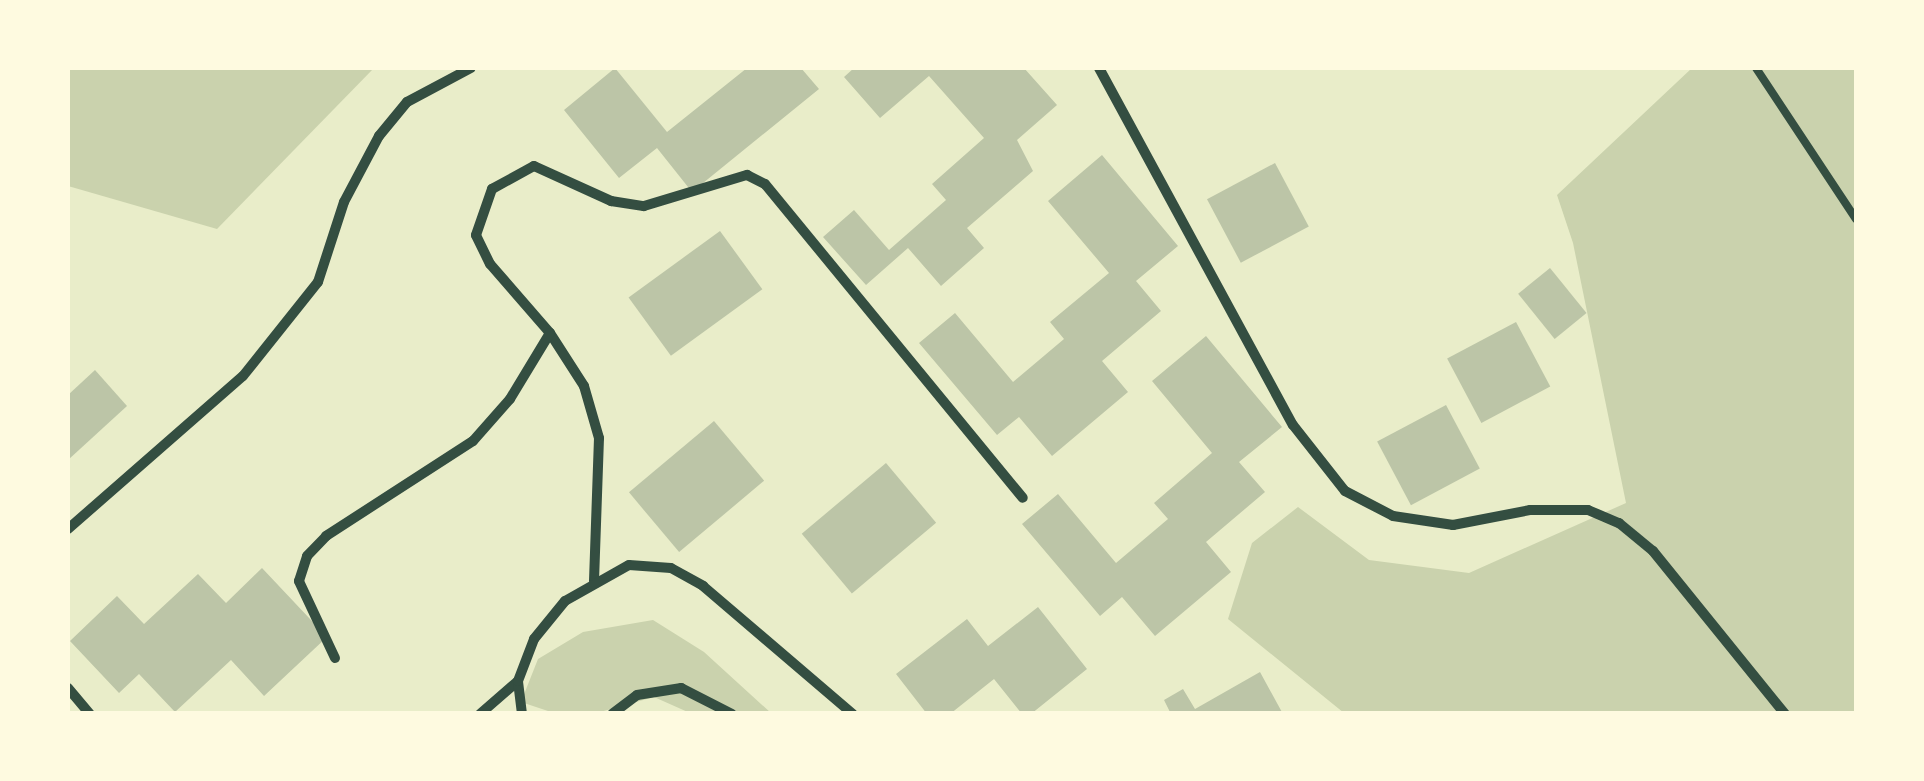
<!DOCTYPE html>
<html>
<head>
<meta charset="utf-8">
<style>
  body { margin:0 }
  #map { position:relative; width:1924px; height:781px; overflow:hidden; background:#e9edc9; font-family:"Noto Sans",sans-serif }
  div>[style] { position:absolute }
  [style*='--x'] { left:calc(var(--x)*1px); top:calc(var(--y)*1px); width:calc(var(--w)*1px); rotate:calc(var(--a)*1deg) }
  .green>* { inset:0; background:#cad2ad }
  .building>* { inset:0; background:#bcc5a7; transform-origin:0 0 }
  .service>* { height:8px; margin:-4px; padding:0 4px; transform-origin:4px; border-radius:4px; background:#344e41 }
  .minor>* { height:10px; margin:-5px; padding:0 5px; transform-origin:5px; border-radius:5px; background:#344e41 }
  span { translate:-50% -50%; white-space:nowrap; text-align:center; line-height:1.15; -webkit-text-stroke:10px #fefae0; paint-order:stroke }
  .frame { position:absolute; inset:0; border:70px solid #fefae0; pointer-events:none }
</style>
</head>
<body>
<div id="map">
  <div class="green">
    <div style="clip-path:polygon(68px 68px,374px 68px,217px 229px,68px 186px)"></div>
    <div style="clip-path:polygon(1692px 68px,1856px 68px,1856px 713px,1344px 713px,1228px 619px,1252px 543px,1298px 507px,1369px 560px,1469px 573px,1626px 503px,1573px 243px,1557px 195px)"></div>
    <div style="clip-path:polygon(653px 620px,704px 652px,771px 713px,690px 713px,654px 697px,593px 714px,554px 713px,521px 702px,538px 659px,583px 632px)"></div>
  </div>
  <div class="building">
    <div style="clip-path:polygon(615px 68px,667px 132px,747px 68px,801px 68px,819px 89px,692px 192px,657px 148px,619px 178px,564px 110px)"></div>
    <div style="clip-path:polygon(854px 68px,1024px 68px,1057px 105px,1017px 140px,1033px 171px,967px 228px,984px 248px,941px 286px,908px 248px,866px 285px,823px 237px,854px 210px,889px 250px,946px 200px,932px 184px,984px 138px,929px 76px,880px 118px,844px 77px)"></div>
    <div style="clip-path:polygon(1102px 155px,1178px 246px,1136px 281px,1161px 311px,1102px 361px,1128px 392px,1052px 456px,1019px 417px,997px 435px,919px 343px,955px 313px,1013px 382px,1064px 339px,1050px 322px,1109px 273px,1048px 201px)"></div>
    <div style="left:1275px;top:163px;width:72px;height:77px;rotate:62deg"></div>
    <div style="left:720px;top:231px;width:72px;height:113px;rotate:54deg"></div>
    <div style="left:1550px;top:268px;width:58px;height:41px;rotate:51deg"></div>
    <div style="left:1516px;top:322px;width:73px;height:78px;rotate:62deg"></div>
    <div style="clip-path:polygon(1206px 336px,1282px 427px,1239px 462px,1265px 492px,1206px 542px,1231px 572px,1155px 636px,1122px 597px,1100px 616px,1022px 524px,1058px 494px,1116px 563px,1168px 519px,1154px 503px,1212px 453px,1152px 381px)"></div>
    <div style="clip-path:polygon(95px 370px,127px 406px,68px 460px,68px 395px)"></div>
    <div style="left:1446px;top:405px;width:72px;height:78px;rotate:62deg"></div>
    <div style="left:714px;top:421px;width:78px;height:111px;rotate:50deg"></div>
    <div style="left:886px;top:463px;width:78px;height:110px;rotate:50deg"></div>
    <div style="clip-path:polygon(262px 568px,327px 637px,264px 696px,231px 660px,175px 712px,139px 674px,119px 693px,70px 641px,117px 596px,144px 624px,198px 574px,226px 603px)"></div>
    <div style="clip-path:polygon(1038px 607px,1087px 669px,1031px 714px,1022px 714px,994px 679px,950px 714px,927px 714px,896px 674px,967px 619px,988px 646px)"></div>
    <div style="clip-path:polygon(1260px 672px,1283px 714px,1171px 714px,1164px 700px,1183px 689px,1195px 709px)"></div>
  </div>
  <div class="service">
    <div style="--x:1756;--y:68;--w:181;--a:56.5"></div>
  </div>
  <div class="minor">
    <div style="--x:1099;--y:68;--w:406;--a:61.5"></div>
    <div style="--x:1293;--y:425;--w:84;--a:51.8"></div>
    <div style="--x:1345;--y:491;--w:54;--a:27.5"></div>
    <div style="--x:1393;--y:516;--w:61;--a:8.5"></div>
    <div style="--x:1453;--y:525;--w:78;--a:-11"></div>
    <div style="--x:1530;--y:510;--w:58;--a:0"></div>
    <div style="--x:1588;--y:510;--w:34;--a:23"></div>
    <div style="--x:1619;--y:523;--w:44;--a:39.5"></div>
    <div style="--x:1653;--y:551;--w:210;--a:51"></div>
    <div style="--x:68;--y:529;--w:232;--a:-41.2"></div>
    <div style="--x:243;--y:376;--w:120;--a:-51.4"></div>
    <div style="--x:318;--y:282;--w:84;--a:-72"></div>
    <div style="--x:344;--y:202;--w:75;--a:-62.1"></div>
    <div style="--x:379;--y:136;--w:44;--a:-50.5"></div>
    <div style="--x:407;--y:102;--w:72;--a:-28"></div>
    <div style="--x:594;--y:581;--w:143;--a:-88"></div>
    <div style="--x:599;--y:438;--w:54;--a:-106.1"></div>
    <div style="--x:584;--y:386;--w:63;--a:-122.7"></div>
    <div style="--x:550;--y:333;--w:91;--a:-131"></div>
    <div style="--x:490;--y:264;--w:32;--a:-116"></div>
    <div style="--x:476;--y:235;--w:49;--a:-70.8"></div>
    <div style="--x:492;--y:189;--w:48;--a:-28.7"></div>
    <div style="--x:534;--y:166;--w:85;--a:24.4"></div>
    <div style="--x:611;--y:201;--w:33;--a:9"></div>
    <div style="--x:644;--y:206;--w:108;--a:-16.8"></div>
    <div style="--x:747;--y:175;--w:20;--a:27"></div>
    <div style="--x:765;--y:184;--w:406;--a:50.6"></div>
    <div style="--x:335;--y:658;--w:85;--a:-115.1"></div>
    <div style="--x:299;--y:581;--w:26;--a:-72"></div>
    <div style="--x:307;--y:556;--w:28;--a:-46"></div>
    <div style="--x:326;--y:536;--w:175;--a:-32.9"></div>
    <div style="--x:473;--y:441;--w:56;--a:-48.6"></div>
    <div style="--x:510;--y:399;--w:77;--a:-58.8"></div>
    <div style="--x:68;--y:688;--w:34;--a:50"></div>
    <div style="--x:480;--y:714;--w:50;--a:-41"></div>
    <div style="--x:522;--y:714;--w:33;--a:-97"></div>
    <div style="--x:518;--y:681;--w:45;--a:-69.1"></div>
    <div style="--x:534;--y:639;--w:49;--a:-50.8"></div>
    <div style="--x:565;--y:601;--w:73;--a:-29.4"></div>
    <div style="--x:629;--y:565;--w:42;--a:4.1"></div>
    <div style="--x:671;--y:568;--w:37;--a:29"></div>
    <div style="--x:703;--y:586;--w:197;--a:40.5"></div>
    <div style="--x:612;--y:714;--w:31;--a:-37"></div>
    <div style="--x:637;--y:695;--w:45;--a:-9"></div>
    <div style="--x:681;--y:688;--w:57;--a:27"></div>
  </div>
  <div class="frame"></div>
</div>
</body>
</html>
